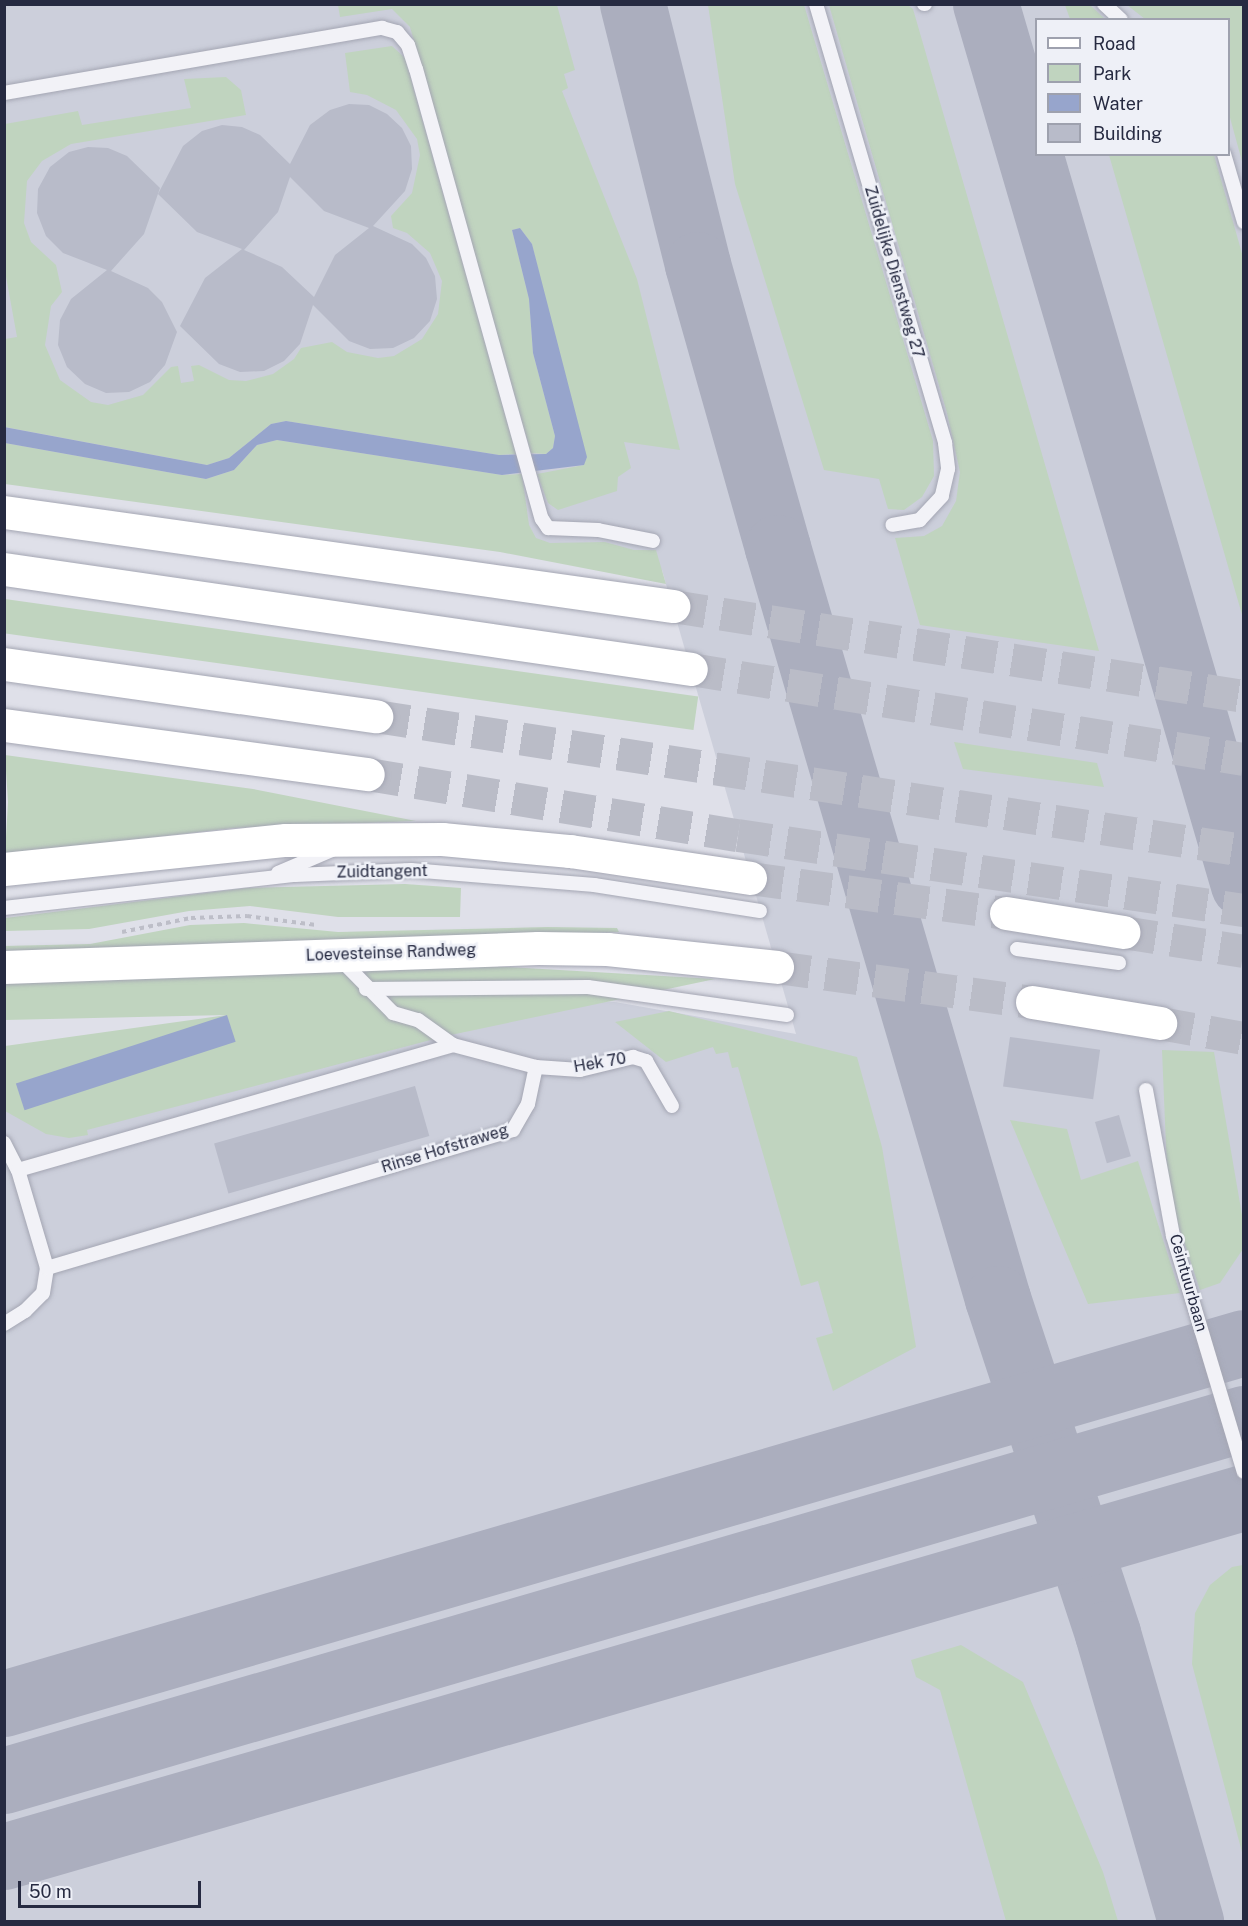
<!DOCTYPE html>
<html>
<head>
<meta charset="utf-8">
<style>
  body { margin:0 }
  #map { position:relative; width:1248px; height:1926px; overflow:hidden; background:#dfe0e9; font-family:"Public Sans",sans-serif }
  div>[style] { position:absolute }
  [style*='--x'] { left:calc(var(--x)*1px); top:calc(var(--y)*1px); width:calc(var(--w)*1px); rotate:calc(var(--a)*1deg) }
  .built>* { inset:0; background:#cccfdb }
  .green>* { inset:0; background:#c0d4bf; transform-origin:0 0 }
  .water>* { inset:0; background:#97a5cc; transform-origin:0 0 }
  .taxiway>* { height:66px; margin:-33px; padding:0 33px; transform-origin:33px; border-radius:33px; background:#abaebe }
  .building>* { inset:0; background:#b8bbc9; transform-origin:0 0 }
  .secondary-tunnel>* { height:33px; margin-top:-16.5px; transform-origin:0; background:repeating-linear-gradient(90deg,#babcc7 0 33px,transparent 0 49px) }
  .highway-tunnel>* { height:33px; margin-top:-16.5px; transform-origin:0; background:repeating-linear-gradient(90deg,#babcc7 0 33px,transparent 0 49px) }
  .path>* { height:4px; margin-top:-2px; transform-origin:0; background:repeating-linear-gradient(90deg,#bdbec8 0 4.5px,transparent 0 9px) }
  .roads { filter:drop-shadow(0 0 2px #a4a6b3) drop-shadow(0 0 2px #a4a6b3) }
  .lane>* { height:14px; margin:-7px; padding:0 7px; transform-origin:7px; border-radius:7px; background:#f2f2f7 }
  .secondary>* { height:33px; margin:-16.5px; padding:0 16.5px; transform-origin:16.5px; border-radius:16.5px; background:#fff }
  .highway>* { height:33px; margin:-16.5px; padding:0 16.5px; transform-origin:16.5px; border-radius:16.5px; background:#fff }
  span { translate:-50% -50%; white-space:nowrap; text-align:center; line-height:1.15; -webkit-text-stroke:5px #eef0f7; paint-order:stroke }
  .street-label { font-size:16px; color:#262a41 }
  .frame { position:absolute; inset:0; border:6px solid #262a41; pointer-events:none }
  .legend { position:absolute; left:1035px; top:18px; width:195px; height:138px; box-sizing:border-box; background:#eef0f7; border:2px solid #9ea1ae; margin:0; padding:8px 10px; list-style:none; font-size:18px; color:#262a41 }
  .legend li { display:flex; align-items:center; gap:12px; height:30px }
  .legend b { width:30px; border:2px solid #9ea1ae }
  .scale { position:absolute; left:18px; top:1881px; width:183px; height:27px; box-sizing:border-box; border:3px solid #262a41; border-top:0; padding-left:8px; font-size:18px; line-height:21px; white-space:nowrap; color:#262a41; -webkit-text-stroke:4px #eef0f7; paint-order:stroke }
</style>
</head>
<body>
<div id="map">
  <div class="built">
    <div style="clip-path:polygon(evenodd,4px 5px,1243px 5px,1243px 1921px,5px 1921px,5px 1106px,526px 997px,615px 1002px,796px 1034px,662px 570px,5px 475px,4px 5px,1036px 20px,1228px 20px,1228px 154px,1036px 154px,1036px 20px)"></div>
  </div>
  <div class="green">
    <div style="clip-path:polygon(338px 5px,557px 5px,575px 70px,564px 74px,568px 88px,562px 91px,637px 279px,680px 450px,624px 442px,631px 468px,618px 477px,617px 491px,558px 510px,548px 503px,537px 474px,584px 465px,532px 244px,520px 228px,512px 230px,529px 299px,533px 353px,555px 436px,553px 448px,546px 454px,531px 453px,410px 27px,392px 9px,340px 17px)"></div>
    <div style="clip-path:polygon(708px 5px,804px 5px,933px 441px,934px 476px,922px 497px,904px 510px,888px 509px,879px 479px,824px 470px,735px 184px)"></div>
    <div style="clip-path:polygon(829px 5px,908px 5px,913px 9px,1099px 651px,920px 625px,895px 538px,924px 536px,942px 526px,956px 501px,960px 472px,947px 413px)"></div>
    <div style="clip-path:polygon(1065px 5px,1090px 5px,1105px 19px,1070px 19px)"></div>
    <div style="clip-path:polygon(1127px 5px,1243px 5px,1243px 165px,1229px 114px,1228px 20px,1145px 19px)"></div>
    <div style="clip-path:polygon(392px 46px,405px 58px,516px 454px,499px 455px,286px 421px,271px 424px,229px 458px,207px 465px,5px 427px,5px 339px,17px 337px,5px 271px,5px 124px,78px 111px,82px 125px,191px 108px,184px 79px,226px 77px,241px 90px,246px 115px,71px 144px,42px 161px,27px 181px,24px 223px,31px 242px,56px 265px,62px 292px,51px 306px,45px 345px,60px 380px,91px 402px,108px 405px,143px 395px,171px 367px,178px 366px,181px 383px,194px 381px,191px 366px,199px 365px,229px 380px,246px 381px,273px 374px,294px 359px,301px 348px,332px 342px,347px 352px,378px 358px,394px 356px,422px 339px,438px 314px,442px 281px,430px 253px,407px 233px,393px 228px,391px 216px,412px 193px,420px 155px,417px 139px,396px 110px,367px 95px,350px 92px,345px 53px)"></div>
    <div style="clip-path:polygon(1109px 155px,1214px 155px,1243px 257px,1243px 618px)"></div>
    <div style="clip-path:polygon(277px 440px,502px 475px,522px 474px,529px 525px,536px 538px,550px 543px,605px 542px,634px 550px,656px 550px,666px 584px,500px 552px,5px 484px,5px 443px,206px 479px,234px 470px,257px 445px)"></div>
    <div style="left:5px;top:599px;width:700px;height:34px;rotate:8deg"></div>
    <div style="clip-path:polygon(954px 742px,1097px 763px,1104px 787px,963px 769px)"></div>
    <div style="clip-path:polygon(5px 755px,253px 789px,416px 821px,233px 828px,5px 855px,8px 802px)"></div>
    <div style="clip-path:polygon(405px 884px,461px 888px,460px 917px,338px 917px,250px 906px,189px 911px,89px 929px,5px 931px,5px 918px,246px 888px)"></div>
    <div style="clip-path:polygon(244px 923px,338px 932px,547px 927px,617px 928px,619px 932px,5px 955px,4px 946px,90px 944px,190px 925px)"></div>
    <div style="clip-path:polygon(356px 965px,507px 967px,715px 979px,446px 1036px,87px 1130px,88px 1135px,69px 1138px,46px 1134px,5px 1111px,5px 1046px,227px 1015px,5px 1020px,4px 975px)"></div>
    <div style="clip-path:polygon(669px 1011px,857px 1057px,882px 1147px,916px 1347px,833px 1391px,816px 1338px,833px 1333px,818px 1281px,801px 1286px,738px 1067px,732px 1068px,728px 1052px,716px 1054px,713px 1047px,666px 1062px,615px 1022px)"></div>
    <div style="clip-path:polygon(1162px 1050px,1214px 1052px,1243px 1221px,1243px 1249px,1220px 1283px,1200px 1290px,1168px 1194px)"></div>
    <div style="clip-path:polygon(1010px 1120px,1067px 1129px,1081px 1180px,1138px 1161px,1180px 1293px,1088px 1304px)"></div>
    <div style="clip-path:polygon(1243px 1565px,1244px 1565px,1243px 1856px,1192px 1664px,1195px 1613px,1210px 1585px,1232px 1567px)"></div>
    <div style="clip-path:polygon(961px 1645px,1023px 1682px,1103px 1872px,1118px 1921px,1006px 1921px,940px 1690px,916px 1677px,911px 1660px)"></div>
  </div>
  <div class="water">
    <div style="clip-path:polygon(520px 228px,532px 244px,587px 457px,584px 465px,502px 475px,277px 440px,257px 445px,234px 470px,206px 479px,5px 443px,4px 427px,207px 465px,229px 458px,271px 424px,286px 421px,499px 455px,546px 454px,553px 448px,555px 436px,533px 353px,529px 299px,512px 230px)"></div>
    <div style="left:227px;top:1015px;width:28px;height:222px;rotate:72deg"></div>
  </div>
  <div class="taxiway">
    <div style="--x:633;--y:4;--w:269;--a:76"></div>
    <div style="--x:698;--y:265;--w:294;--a:74.2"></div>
    <div style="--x:778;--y:548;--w:783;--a:73.67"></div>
    <div style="--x:998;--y:1299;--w:353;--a:71.8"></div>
    <div style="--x:1108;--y:1634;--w:300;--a:73.9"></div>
    <div style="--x:986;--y:4;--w:918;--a:73.68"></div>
    <div style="--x:4;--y:1704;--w:1291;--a:-16.23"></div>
    <div style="--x:4;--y:1781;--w:1292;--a:-16.27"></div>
    <div style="--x:4;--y:1857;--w:1291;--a:-16.15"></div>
  </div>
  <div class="building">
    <div style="clip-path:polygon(evenodd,349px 104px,369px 105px,387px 114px,402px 128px,411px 146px,412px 169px,405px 191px,373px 226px,412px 244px,426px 258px,435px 276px,437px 299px,430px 321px,414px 338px,393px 348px,370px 349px,349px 341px,313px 305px,300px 344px,284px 361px,264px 371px,240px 372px,219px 364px,180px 326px,205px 278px,242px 249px,197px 232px,158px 194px,183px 146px,202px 131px,222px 125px,242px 127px,260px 135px,290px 164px,310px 125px,330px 110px,349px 104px,290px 177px,324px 211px,369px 228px,335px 255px,314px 297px,282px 267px,244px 250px,278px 212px,290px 177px)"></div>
    <div style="clip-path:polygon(88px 147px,108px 148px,127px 156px,160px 188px,144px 234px,111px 271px,148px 288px,162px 302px,177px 332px,165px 365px,150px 382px,129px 392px,106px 393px,85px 384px,67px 367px,58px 345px,60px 320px,71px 299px,107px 270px,63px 253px,46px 236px,37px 213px,38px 189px,50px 167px,69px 152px)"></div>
    <div style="left:1010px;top:1037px;width:91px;height:50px;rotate:8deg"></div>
    <div style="left:415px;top:1086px;width:52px;height:209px;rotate:74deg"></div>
    <div style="left:1119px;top:1115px;width:43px;height:25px;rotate:74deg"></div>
  </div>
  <div class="secondary-tunnel">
    <div style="--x:750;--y:878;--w:258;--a:7.8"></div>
    <div style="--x:1123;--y:932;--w:122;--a:8.9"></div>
    <div style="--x:777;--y:967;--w:257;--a:7.8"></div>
    <div style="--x:1160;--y:1023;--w:85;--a:10.1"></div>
  </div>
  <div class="highway-tunnel">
    <div style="--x:673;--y:606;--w:578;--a:8.96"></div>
    <div style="--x:691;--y:669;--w:560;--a:9.24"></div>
    <div style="--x:376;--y:716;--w:878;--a:8.78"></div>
    <div style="--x:368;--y:774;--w:375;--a:9.4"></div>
    <div style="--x:738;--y:835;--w:512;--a:8.43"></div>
  </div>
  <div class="path">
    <div style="--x:122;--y:932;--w:70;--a:-11.5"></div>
    <div style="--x:191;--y:918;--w:56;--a:-2"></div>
    <div style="--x:247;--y:916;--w:70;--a:7.4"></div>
  </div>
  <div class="roads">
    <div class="lane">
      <div style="--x:816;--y:4;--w:458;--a:73.6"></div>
      <div style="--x:945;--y:443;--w:26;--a:83"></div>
      <div style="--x:948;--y:469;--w:28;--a:103"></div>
      <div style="--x:942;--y:496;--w:33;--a:133"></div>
      <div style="--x:920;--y:520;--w:28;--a:170"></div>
      <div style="--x:924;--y:4;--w:1;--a:0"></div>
      <div style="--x:1104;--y:4;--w:23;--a:43"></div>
      <div style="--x:4;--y:93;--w:384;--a:-9.8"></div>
      <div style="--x:382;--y:28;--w:16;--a:15"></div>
      <div style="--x:397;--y:32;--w:17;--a:50"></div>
      <div style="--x:408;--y:45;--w:25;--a:72"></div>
      <div style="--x:416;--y:69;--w:467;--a:74.4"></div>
      <div style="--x:542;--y:519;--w:11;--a:56"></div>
      <div style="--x:548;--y:528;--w:50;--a:2.3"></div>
      <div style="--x:598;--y:530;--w:56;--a:11.3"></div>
      <div style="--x:1224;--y:154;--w:71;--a:73.6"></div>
      <div style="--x:278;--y:873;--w:59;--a:-23.1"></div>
      <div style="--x:4;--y:908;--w:293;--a:-6.5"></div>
      <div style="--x:295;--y:875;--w:116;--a:-2.5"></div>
      <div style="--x:411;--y:870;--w:184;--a:4.7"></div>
      <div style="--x:594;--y:885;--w:168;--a:8.9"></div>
      <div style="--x:1017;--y:949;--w:103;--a:7.8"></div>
      <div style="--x:340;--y:959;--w:76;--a:45.5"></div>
      <div style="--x:393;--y:1013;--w:26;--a:16"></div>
      <div style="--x:418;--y:1020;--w:43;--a:35.5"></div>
      <div style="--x:366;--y:989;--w:222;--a:-0.5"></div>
      <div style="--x:588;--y:987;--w:201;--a:8"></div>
      <div style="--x:1146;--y:1090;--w:148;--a:79.5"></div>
      <div style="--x:1173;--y:1236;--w:246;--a:73.3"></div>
      <div style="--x:4;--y:1143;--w:30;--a:63"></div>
      <div style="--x:18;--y:1170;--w:453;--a:-16"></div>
      <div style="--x:453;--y:1045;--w:86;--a:14.8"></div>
      <div style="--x:536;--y:1067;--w:44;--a:3.9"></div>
      <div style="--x:580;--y:1070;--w:55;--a:-13.8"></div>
      <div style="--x:633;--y:1057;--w:14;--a:17"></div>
      <div style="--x:646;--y:1061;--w:52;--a:60"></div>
      <div style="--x:18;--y:1170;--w:102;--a:73.5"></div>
      <div style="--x:4;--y:1324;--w:25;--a:-32"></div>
      <div style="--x:25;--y:1311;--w:25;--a:-45"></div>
      <div style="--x:43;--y:1293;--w:25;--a:-81"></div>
      <div style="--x:47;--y:1268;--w:486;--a:-16.5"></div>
      <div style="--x:513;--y:1130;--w:30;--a:-60"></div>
      <div style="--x:528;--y:1104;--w:38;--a:-78"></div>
    </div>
    <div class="secondary">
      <div style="--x:4;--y:869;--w:283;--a:-5.9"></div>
      <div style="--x:286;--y:840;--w:156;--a:-0.4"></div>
      <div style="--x:442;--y:839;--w:129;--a:5.4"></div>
      <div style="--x:570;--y:851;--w:182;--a:8.5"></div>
      <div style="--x:1006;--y:913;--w:119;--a:9.2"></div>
      <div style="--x:4;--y:967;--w:534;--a:-2.04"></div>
      <div style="--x:538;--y:948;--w:69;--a:0.8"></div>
      <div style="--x:607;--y:949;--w:171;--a:6"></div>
      <div style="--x:1032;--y:1002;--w:130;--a:9.3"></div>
    </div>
    <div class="highway">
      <div style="--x:4;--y:512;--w:676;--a:8"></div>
      <div style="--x:4;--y:569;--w:694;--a:8.28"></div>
      <div style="--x:4;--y:664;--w:376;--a:8"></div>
      <div style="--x:4;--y:725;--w:367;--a:7.7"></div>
    </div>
  </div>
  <div class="street-label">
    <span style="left:894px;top:272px;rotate:74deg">Zuidelijke Dienstweg 27</span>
    <span style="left:382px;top:872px;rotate:-1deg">Zuidtangent</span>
    <span style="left:391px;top:953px;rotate:-2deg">Loevesteinse Randweg</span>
    <span style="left:600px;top:1063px;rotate:-10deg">Hek 70</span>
    <span style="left:445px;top:1149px;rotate:-17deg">Rinse Hofstraweg</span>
    <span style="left:1188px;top:1283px;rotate:74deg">Ceintuurbaan</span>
  </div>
  <div class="frame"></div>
  <ul class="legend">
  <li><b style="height:8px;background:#fff"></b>Road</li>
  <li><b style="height:16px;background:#c0d4bf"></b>Park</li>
  <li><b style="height:16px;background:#97a5cc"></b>Water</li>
  <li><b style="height:16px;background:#b8bbc9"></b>Building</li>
  </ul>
  <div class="scale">50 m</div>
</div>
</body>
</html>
